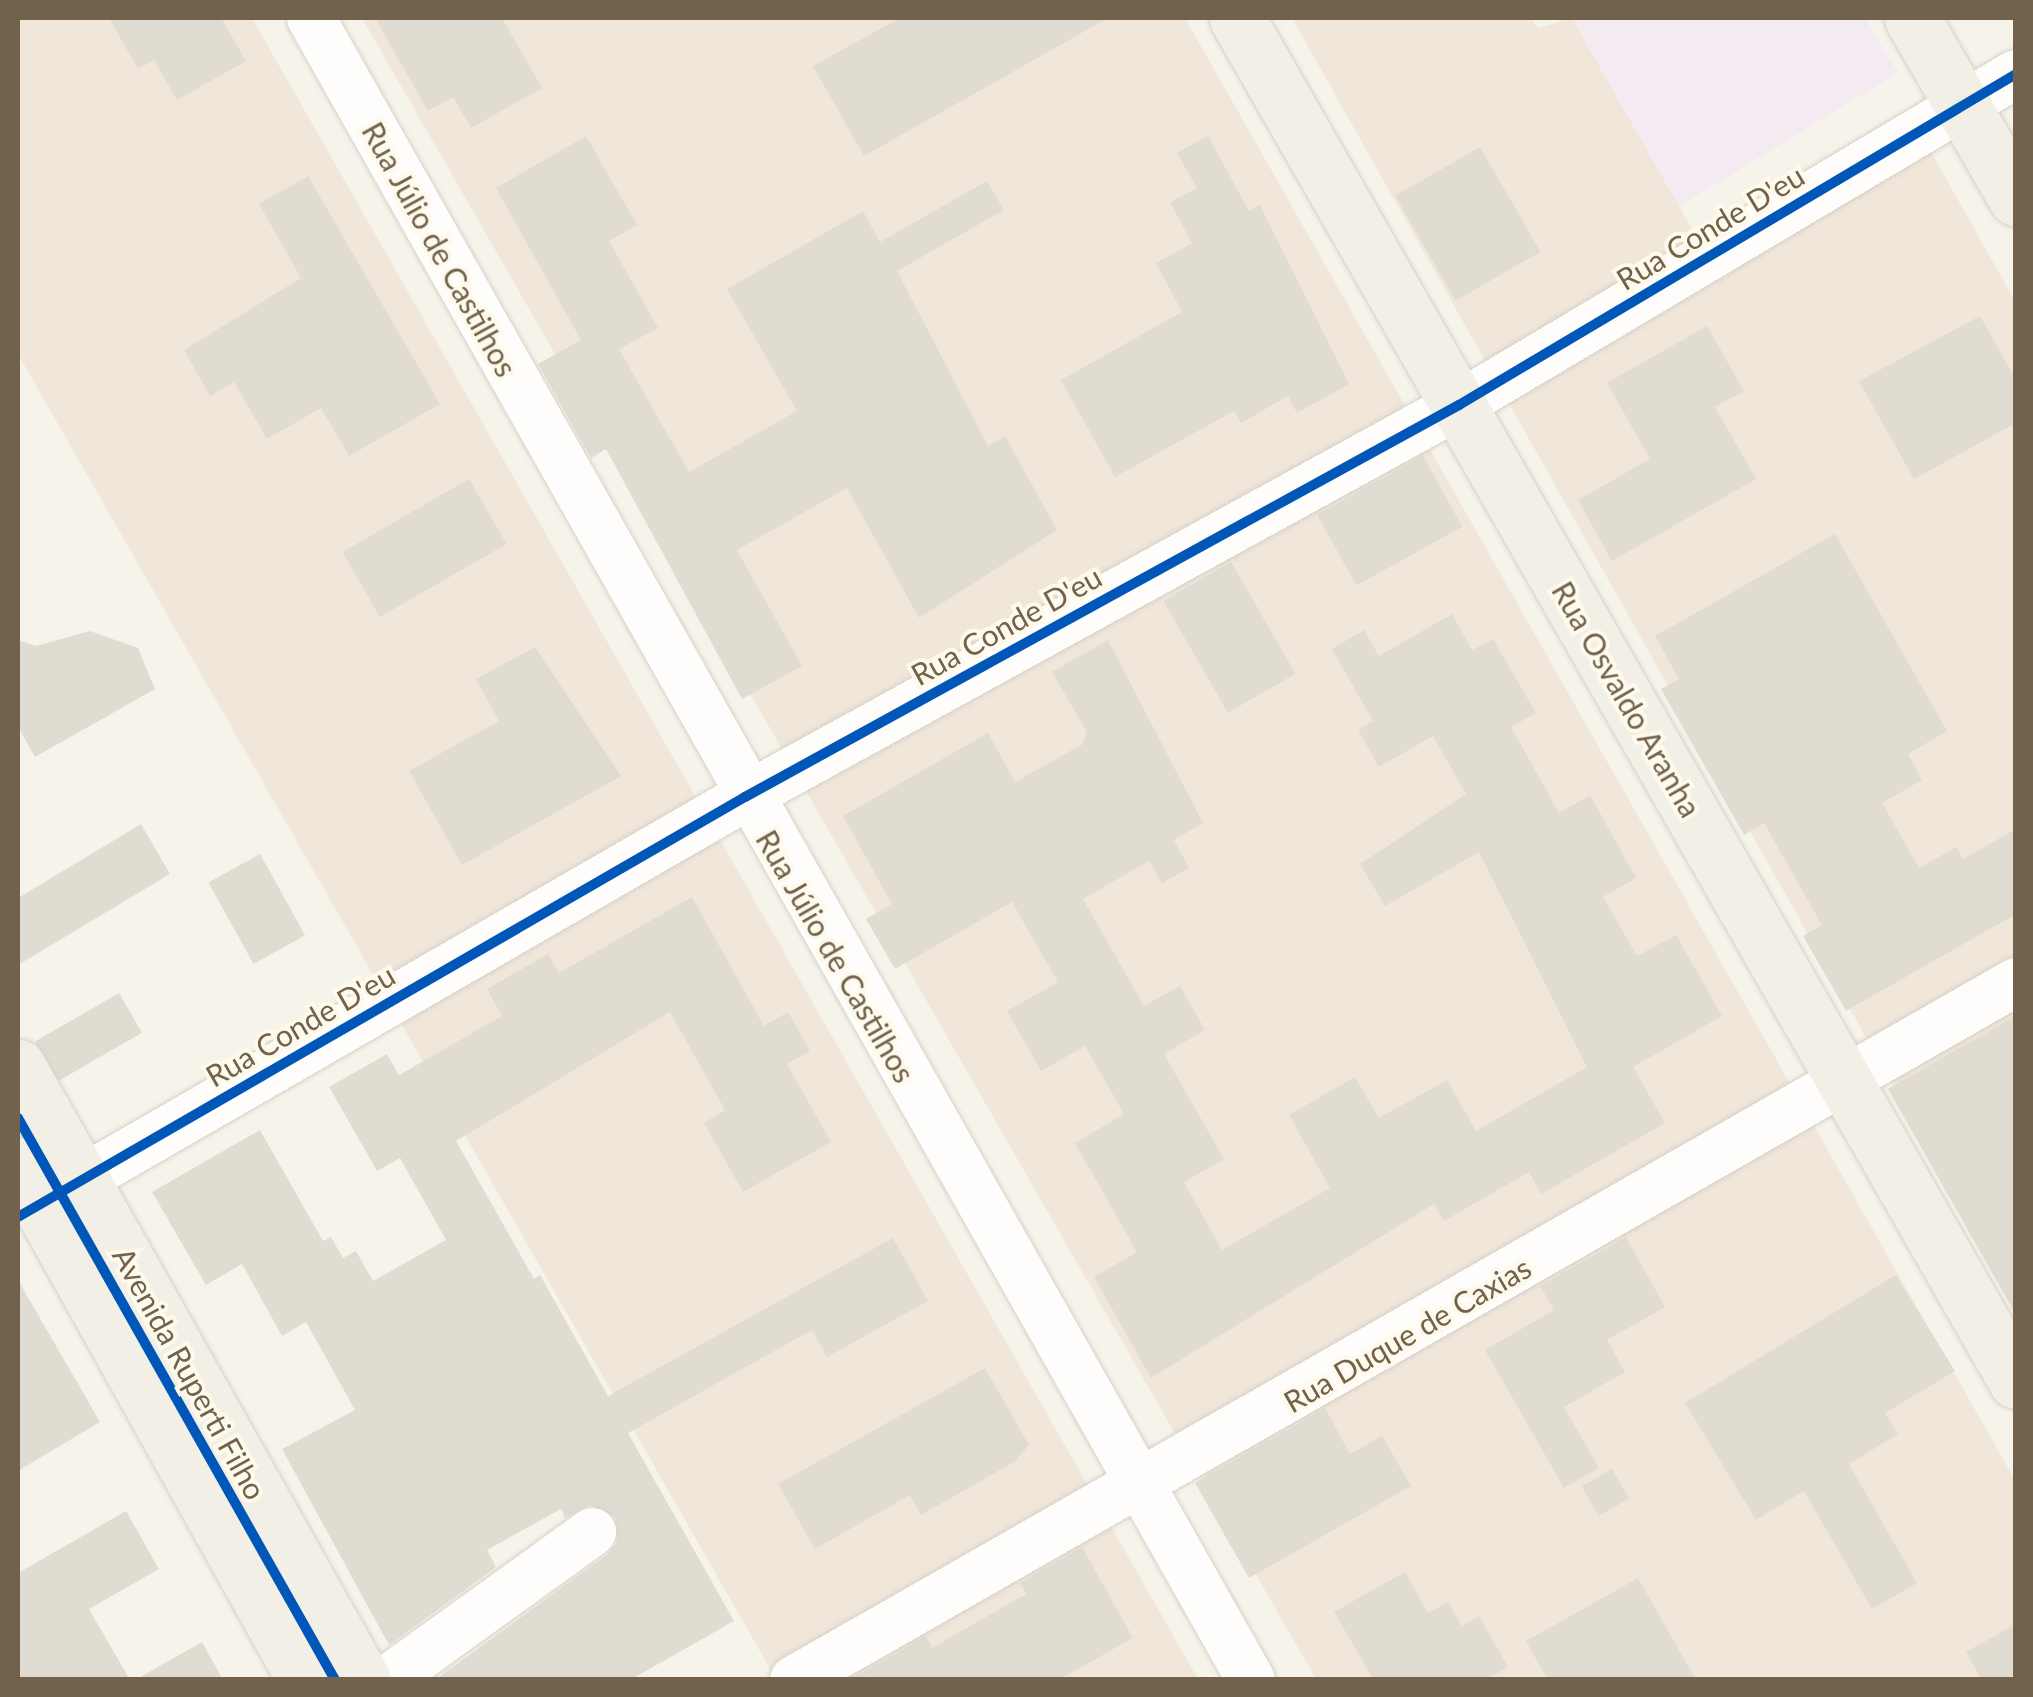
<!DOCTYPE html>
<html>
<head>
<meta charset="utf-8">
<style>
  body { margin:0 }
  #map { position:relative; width:2033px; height:1697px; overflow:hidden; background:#f6f4ea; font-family:Lato,sans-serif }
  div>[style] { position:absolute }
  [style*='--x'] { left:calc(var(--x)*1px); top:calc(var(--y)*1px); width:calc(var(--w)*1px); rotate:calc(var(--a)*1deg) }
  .commercial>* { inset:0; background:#f0e6d9 }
  .education>* { inset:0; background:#f4eaf1 }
  .building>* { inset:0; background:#e1dcd2; transform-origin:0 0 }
  .roads { filter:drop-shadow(0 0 2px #d5d1c9) drop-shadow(0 0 2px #d5d1c9) }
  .minor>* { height:48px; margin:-24px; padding:0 24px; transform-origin:24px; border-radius:24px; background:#fefdfc }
  .major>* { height:55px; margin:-27.5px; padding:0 27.5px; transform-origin:27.5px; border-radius:27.5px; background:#f1efe6 }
  .cycleway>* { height:10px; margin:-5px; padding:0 5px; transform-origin:5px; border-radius:5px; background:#0057b8 }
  span { translate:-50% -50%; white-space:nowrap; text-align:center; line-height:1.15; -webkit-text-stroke:8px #fdfaec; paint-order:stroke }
  .street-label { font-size:30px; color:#71614d }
  .frame { position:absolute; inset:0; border:20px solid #71614d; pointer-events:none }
</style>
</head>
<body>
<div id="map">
  <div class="commercial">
    <div style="clip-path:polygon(18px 18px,252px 18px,1198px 1679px,776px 1679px,18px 354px)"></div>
    <div style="clip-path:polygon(362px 18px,1185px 18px,2015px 1480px,2015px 1679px,1316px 1679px)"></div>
    <div style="clip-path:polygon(1292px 18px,1531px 18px,1538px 28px,1572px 18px,1720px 278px,1930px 150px,2015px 301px,2015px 1302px)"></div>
  </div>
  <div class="education">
    <div style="clip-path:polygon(1572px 18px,1865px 18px,1898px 73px,1679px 206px)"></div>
  </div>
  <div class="building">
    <div style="clip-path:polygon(109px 18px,221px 18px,246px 61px,177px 100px,154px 60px,138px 69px)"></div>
    <div style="clip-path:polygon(375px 18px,502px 18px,542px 88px,471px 128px,453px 97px,428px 111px)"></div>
    <div style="clip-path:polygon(900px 18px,1108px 18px,864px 156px,813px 66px)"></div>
    <div style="clip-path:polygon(586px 136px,637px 225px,609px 241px,658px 328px,619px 349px,689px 472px,797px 411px,727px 289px,863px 211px,880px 242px,987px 181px,1004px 210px,897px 271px,988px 446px,1005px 436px,1057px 530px,919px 618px,847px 488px,737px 550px,802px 666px,742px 699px,606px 449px,591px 458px,538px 364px,581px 340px,496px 188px)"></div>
    <div style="clip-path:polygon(1208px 136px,1249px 211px,1260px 205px,1349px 384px,1297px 413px,1288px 396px,1241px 423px,1234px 411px,1115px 477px,1061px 380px,1182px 312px,1156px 263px,1192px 243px,1170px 202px,1197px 188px,1177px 153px)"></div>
    <div style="left:1480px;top:147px;width:121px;height:98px;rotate:60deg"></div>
    <div style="clip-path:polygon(308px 176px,440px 404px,349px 456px,321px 408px,267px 439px,234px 382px,210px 396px,184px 350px,301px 278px,259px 204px)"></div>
    <div style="clip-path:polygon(1980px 316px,2016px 380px,2016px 423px,1914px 479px,1859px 381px)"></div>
    <div style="clip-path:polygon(1707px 326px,1744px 391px,1715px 407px,1756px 479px,1612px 561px,1578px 500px,1650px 459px,1607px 383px)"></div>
    <div style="left:1423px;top:456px;width:81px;height:121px;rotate:61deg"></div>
    <div style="left:469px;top:479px;width:75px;height:146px;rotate:60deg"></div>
    <div style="clip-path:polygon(1835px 534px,1947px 731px,1908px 754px,1922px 780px,1882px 803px,1919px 868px,1956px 847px,1963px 859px,2016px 829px,2016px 914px,1846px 1011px,1803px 936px,1822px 925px,1764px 823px,1744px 835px,1661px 689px,1679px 679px,1655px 636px)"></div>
    <div style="left:1231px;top:562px;width:129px;height:78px;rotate:60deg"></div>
    <div style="clip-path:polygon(1452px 614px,1472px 650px,1493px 639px,1536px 713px,1511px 727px,1559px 813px,1590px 795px,1636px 878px,1603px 897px,1637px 956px,1676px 935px,1722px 1016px,1633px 1067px,1665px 1123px,1541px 1194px,1529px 1172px,1444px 1221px,1434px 1204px,1151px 1378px,1094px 1277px,1137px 1252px,1075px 1143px,1124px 1114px,1085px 1046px,1041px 1071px,1007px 1011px,1058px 982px,1012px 902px,895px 969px,866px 919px,892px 904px,843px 816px,988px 733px,1015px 782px,1083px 744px,1087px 732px,1052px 672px,1108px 640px,1203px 823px,1174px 840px,1189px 868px,1162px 883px,1149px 861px,1083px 899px,1144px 1006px,1180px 986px,1205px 1030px,1164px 1054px,1224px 1159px,1184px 1182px,1222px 1250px,1330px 1188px,1289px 1115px,1355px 1077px,1379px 1118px,1447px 1080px,1476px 1131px,1587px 1067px,1479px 852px,1385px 906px,1360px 864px,1466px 794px,1433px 736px,1379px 767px,1358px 730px,1373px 721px,1332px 649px,1364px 630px,1379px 656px)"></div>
    <div style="clip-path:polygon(90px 631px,138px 648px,155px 689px,35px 757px,18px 727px,18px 640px,36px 646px)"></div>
    <div style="clip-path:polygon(535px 647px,621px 776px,462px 865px,409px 771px,499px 721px,476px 679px)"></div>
    <div style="clip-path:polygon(141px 824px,170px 874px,18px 965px,18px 898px)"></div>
    <div style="left:260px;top:854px;width:93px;height:59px;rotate:61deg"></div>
    <div style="clip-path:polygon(692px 897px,764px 1026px,788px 1012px,810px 1051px,787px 1064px,831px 1142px,743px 1192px,704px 1123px,725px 1110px,670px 1012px,456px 1141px,534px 1279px,540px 1275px,608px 1396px,893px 1238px,928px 1301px,827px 1357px,812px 1330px,628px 1433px,734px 1621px,630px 1680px,435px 1680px,608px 1554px,617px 1542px,615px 1517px,590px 1505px,565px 1518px,561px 1509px,487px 1550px,496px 1567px,389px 1645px,282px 1449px,355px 1410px,306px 1322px,282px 1336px,242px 1264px,206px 1285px,152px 1192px,260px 1130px,323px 1241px,331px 1237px,343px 1258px,356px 1251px,373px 1281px,446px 1240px,400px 1158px,377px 1171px,329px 1087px,387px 1054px,399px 1075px,502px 1016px,487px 989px,548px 954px,559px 973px)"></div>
    <div style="left:119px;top:993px;width:46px;height:97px;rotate:60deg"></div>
    <div style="clip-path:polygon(2016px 1016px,2016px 1315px,1888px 1089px)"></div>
    <div style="clip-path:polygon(1626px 1237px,1665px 1307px,1607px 1340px,1625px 1372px,1564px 1407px,1599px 1468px,1564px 1488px,1485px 1350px,1554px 1310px,1540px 1286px)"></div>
    <div style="clip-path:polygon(1896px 1275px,1955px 1371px,1885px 1413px,1898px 1434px,1849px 1464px,1917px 1583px,1872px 1609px,1804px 1491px,1756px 1520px,1685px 1403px)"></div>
    <div style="clip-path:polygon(18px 1280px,100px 1422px,18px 1471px)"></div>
    <div style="clip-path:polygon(985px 1368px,1029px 1445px,1014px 1462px,921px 1515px,910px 1495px,815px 1549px,778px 1484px)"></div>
    <div style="clip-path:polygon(1325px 1408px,1350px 1454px,1382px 1436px,1411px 1486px,1249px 1578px,1195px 1483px)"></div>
    <div style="left:1612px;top:1469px;width:34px;height:35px;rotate:60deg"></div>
    <div style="clip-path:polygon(126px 1511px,159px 1569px,89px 1609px,130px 1680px,18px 1680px,18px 1573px)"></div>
    <div style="clip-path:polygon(1082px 1547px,1133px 1638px,1058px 1680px,850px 1680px,926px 1636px,932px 1648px,1026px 1594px,1020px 1583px)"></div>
    <div style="clip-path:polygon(1405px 1572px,1428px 1613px,1448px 1602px,1462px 1626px,1479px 1616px,1508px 1667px,1485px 1680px,1374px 1680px,1334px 1612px)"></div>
    <div style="clip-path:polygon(1638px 1578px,1696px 1680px,1548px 1680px,1526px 1641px)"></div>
    <div style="clip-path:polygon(2016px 1624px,2016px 1680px,1982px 1680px,1966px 1652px)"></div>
    <div style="clip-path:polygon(202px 1642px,223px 1680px,135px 1680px)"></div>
  </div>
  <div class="roads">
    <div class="minor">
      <div style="--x:311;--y:18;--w:1909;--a:60.51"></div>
      <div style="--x:48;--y:1199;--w:805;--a:-29.97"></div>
      <div style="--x:745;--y:797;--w:815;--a:-28.77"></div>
      <div style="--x:1459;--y:405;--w:648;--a:-30.72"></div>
      <div style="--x:387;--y:1680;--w:253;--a:-35.8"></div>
      <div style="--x:794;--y:1680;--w:1407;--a:-29.73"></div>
    </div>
    <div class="major">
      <div style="--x:1237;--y:18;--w:1570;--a:60.25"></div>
      <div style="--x:1912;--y:18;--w:208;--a:60"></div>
      <div style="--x:18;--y:1067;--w:703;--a:60.63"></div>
      <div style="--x:18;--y:1165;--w:590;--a:60.87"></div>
    </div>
  </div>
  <div class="cycleway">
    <div style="--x:18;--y:1118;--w:645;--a:60.57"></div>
    <div style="--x:18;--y:1217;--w:840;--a:-30.02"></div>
    <div style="--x:745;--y:797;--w:815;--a:-28.77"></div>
    <div style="--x:1459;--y:405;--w:648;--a:-30.72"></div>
  </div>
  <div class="street-label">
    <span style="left:1710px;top:227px;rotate:-31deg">Rua Conde D'eu</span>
    <span style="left:440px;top:249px;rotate:61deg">Rua Júlio de Castilhos</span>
    <span style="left:1006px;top:625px;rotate:-29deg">Rua Conde D'eu</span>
    <span style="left:1627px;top:699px;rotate:60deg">Rua Osvaldo Aranha</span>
    <span style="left:836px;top:956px;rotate:60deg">Rua Júlio de Castilhos</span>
    <span style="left:300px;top:1025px;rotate:-30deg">Rua Conde D'eu</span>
    <span style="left:1407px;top:1334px;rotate:-30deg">Rua Duque de Caxias</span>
    <span style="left:190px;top:1373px;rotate:61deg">Avenida Ruperti Filho</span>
  </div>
  <div class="frame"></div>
</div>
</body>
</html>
